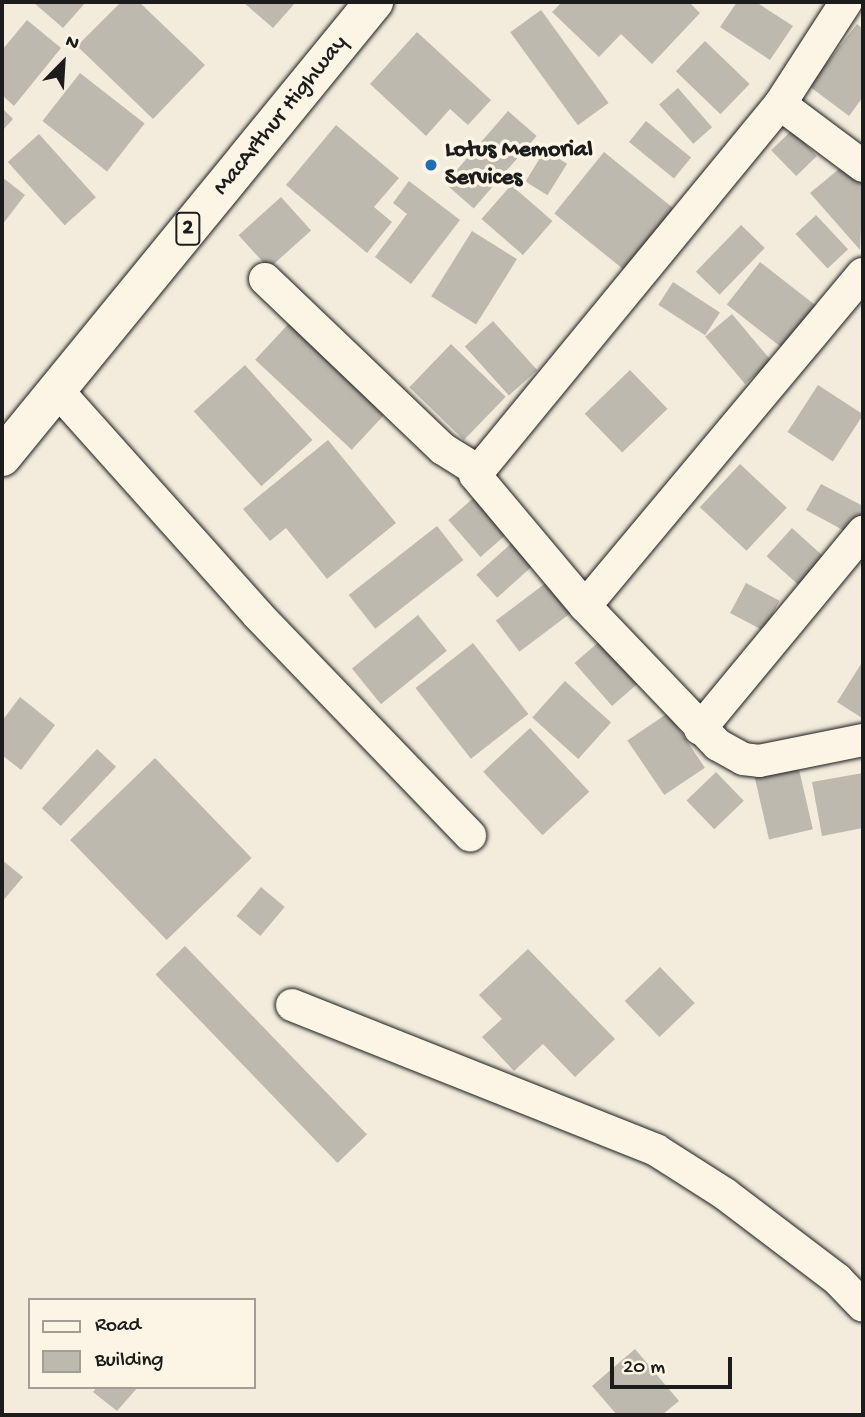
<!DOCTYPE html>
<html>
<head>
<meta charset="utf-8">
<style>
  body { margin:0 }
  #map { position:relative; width:865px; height:1417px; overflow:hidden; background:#f3ecdd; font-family:"Gochi Hand",sans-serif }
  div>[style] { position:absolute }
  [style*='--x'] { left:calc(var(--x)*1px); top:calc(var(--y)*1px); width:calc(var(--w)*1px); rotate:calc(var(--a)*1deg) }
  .building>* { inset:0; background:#beb9ae; transform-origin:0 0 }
  .roads { filter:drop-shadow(0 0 2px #1c1c1c) drop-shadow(0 0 2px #1c1c1c) }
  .street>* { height:32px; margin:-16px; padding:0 16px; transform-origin:16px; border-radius:16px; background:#fcf5e5 }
  .highway>* { height:38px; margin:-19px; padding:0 19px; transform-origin:19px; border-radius:19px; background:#fcf5e5 }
  .dots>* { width:19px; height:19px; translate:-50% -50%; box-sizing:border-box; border:4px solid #fcf5e5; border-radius:50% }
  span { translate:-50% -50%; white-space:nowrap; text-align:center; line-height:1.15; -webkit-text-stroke:7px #fcf5e5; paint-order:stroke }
  .shield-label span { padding:2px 5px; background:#fcf5e5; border:2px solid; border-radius:5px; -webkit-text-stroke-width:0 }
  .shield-label { font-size:23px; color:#1c1c1c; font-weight:700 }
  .street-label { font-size:24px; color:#1c1c1c }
  .poi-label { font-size:24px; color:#1c1c1c; font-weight:700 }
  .left { translate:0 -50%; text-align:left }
  .frame { position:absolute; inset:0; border:4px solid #1c1c1c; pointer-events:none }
  .legend { position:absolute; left:28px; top:1298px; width:228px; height:91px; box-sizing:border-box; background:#fcf5e5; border:2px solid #a29e95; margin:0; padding:9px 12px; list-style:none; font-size:21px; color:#1c1c1c }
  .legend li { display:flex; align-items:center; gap:14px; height:35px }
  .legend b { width:35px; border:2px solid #a29e95 }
  .north { position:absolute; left:28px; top:28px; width:70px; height:70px; -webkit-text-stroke:5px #fcf5e5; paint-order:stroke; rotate:24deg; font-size:19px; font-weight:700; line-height:28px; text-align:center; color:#1c1c1c }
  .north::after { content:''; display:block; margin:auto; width:24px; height:32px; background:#1c1c1c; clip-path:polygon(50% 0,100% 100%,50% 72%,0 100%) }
  .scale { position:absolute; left:610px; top:1357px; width:122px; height:32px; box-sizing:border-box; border:4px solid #1c1c1c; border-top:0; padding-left:9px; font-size:21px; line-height:24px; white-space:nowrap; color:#1c1c1c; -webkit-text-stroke:5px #fcf5e5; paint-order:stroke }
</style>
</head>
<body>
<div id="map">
  <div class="building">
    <div style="clip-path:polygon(33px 2px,86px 2px,63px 28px)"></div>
    <div style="clip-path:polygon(121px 2px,139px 2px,205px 65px,153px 119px,77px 46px)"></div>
    <div style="clip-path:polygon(243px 2px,296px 2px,273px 28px)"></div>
    <div style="clip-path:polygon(562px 2px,689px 2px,700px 13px,652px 64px,621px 34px,599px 57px,552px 12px)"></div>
    <div style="clip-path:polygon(737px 2px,756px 2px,793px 26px,770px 60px,720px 27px)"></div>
    <div style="left:541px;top:10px;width:115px;height:38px;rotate:54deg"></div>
    <div style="clip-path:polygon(27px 20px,61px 48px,14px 106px,2px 95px,2px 50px)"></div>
    <div style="clip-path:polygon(857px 24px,863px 29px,863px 97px,849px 116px,809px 86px)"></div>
    <div style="clip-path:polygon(417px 32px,491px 100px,468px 125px,450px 109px,426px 136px,370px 84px)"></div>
    <div style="left:705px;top:41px;width:62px;height:42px;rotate:44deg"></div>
    <div style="left:80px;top:73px;width:82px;height:61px;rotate:38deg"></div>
    <div style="left:678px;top:88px;width:52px;height:25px;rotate:49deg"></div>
    <div style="clip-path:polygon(2px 108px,13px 119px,2px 131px)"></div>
    <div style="left:508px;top:111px;width:38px;height:96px;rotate:41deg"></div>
    <div style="left:646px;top:121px;width:58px;height:27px;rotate:39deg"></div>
    <div style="clip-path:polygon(336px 125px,399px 178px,374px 207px,392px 222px,367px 253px,286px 185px)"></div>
    <div style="left:792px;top:130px;width:36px;height:29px;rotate:46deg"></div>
    <div style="left:39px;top:134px;width:85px;height:42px;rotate:48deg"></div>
    <div style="left:545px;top:150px;width:26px;height:37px;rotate:32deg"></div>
    <div style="left:604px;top:152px;width:90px;height:79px;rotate:39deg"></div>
    <div style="clip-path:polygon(845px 164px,863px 185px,860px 250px,810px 193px)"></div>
    <div style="clip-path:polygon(2px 177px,25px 195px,2px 225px)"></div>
    <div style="clip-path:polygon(409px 181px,460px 220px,411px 284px,375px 257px,407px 214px,393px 203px)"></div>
    <div style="left:511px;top:185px;width:55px;height:45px;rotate:41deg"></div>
    <div style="left:281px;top:197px;width:45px;height:57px;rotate:48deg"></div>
    <div style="left:816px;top:215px;width:47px;height:28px;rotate:47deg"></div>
    <div style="left:741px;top:225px;width:33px;height:65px;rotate:44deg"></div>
    <div style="left:472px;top:231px;width:53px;height:77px;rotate:32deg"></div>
    <div style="left:760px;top:262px;width:72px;height:54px;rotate:38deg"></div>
    <div style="left:673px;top:282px;width:56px;height:27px;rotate:33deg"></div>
    <div style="left:732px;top:314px;width:62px;height:35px;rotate:50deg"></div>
    <div style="left:294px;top:318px;width:132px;height:57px;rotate:43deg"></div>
    <div style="left:493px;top:321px;width:66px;height:38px;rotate:48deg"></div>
    <div style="left:451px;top:344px;width:76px;height:60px;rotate:44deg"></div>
    <div style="left:245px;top:365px;width:101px;height:69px;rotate:48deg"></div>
    <div style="left:630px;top:370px;width:54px;height:63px;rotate:46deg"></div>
    <div style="left:818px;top:385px;width:54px;height:56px;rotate:33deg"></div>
    <div style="clip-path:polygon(328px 440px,396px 523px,327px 579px,286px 528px,270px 541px,243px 509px)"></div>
    <div style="left:740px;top:464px;width:64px;height:59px;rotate:43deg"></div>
    <div style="clip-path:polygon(821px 484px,863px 506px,854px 536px,806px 510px)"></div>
    <div style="left:477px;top:495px;width:49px;height:38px;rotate:49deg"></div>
    <div style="left:437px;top:526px;width:43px;height:112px;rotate:52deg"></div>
    <div style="left:792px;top:528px;width:51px;height:38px;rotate:42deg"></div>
    <div style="left:515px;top:540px;width:31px;height:52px;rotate:48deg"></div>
    <div style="left:555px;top:576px;width:39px;height:74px;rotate:53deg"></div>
    <div style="left:746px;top:583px;width:38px;height:34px;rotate:28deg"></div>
    <div style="left:418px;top:615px;width:46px;height:85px;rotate:51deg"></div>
    <div style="left:601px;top:640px;width:57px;height:35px;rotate:49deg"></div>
    <div style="left:473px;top:643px;width:90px;height:73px;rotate:52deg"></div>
    <div style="clip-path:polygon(863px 661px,863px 717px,862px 718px,837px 702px)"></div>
    <div style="left:565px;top:681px;width:62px;height:49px;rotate:42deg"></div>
    <div style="clip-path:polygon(20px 697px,55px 725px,21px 770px,2px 755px,2px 721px)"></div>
    <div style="left:668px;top:713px;width:66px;height:49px;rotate:56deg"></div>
    <div style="left:530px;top:728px;width:87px;height:64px;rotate:47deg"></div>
    <div style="left:97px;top:749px;width:26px;height:81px;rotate:43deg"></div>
    <div style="left:155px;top:758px;width:139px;height:118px;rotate:46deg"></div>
    <div style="left:798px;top:765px;width:66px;height:45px;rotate:77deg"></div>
    <div style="left:716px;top:772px;width:40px;height:41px;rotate:46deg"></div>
    <div style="clip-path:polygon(863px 773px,863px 828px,822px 836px,812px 782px)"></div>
    <div style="clip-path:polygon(2px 860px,23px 877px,2px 902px)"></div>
    <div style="left:261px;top:887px;width:31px;height:38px;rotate:40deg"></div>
    <div style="left:185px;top:946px;width:262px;height:41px;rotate:46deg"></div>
    <div style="clip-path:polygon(528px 949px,615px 1039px,575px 1077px,543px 1044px,514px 1071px,482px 1037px,502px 1019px,479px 995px)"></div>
    <div style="left:660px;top:967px;width:50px;height:49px;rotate:46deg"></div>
    <div style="clip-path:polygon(635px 1349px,679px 1401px,662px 1415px,617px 1415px,592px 1386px)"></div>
    <div style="clip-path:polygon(97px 1387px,138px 1387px,117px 1411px,93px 1392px)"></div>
  </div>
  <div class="roads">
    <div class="street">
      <div style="--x:846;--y:2;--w:121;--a:122.9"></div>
      <div style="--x:780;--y:104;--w:104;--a:36.8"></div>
      <div style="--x:780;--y:104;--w:480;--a:129.4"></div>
      <div style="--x:475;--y:475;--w:171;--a:50"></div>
      <div style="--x:585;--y:606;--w:192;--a:46.3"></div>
      <div style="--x:718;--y:745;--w:29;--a:29"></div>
      <div style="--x:743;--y:759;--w:16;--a:7"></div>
      <div style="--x:759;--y:761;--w:106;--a:-11.4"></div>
      <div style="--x:265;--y:279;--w:246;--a:43.7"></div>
      <div style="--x:443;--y:449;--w:38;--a:32"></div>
      <div style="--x:57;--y:390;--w:302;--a:48.2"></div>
      <div style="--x:258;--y:615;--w:306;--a:46.1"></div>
      <div style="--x:585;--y:606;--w:433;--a:-50.1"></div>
      <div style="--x:700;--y:729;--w:256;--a:-50.4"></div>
      <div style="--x:292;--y:1005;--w:392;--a:21.7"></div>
      <div style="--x:656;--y:1150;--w:82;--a:32.5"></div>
      <div style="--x:725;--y:1194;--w:141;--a:37.2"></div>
      <div style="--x:837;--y:1279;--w:37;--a:46"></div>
    </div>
    <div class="highway">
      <div style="--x:2;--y:457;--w:588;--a:-50.73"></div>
    </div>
  </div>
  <div class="dots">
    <div style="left:431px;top:165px;background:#1f6fb2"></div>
  </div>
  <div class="shield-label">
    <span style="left:188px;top:229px">2</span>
  </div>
  <div class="street-label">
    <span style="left:281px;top:116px;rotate:-51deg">MacArthur Highway</span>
  </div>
  <div class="poi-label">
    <span class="left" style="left:445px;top:165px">Lotus Memorial<br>Services</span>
  </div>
  <div class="frame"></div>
  <ul class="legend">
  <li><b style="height:9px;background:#fcf5e5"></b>Road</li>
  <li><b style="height:19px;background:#beb9ae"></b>Building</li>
  </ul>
  <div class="north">N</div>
  <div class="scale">20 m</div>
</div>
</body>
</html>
